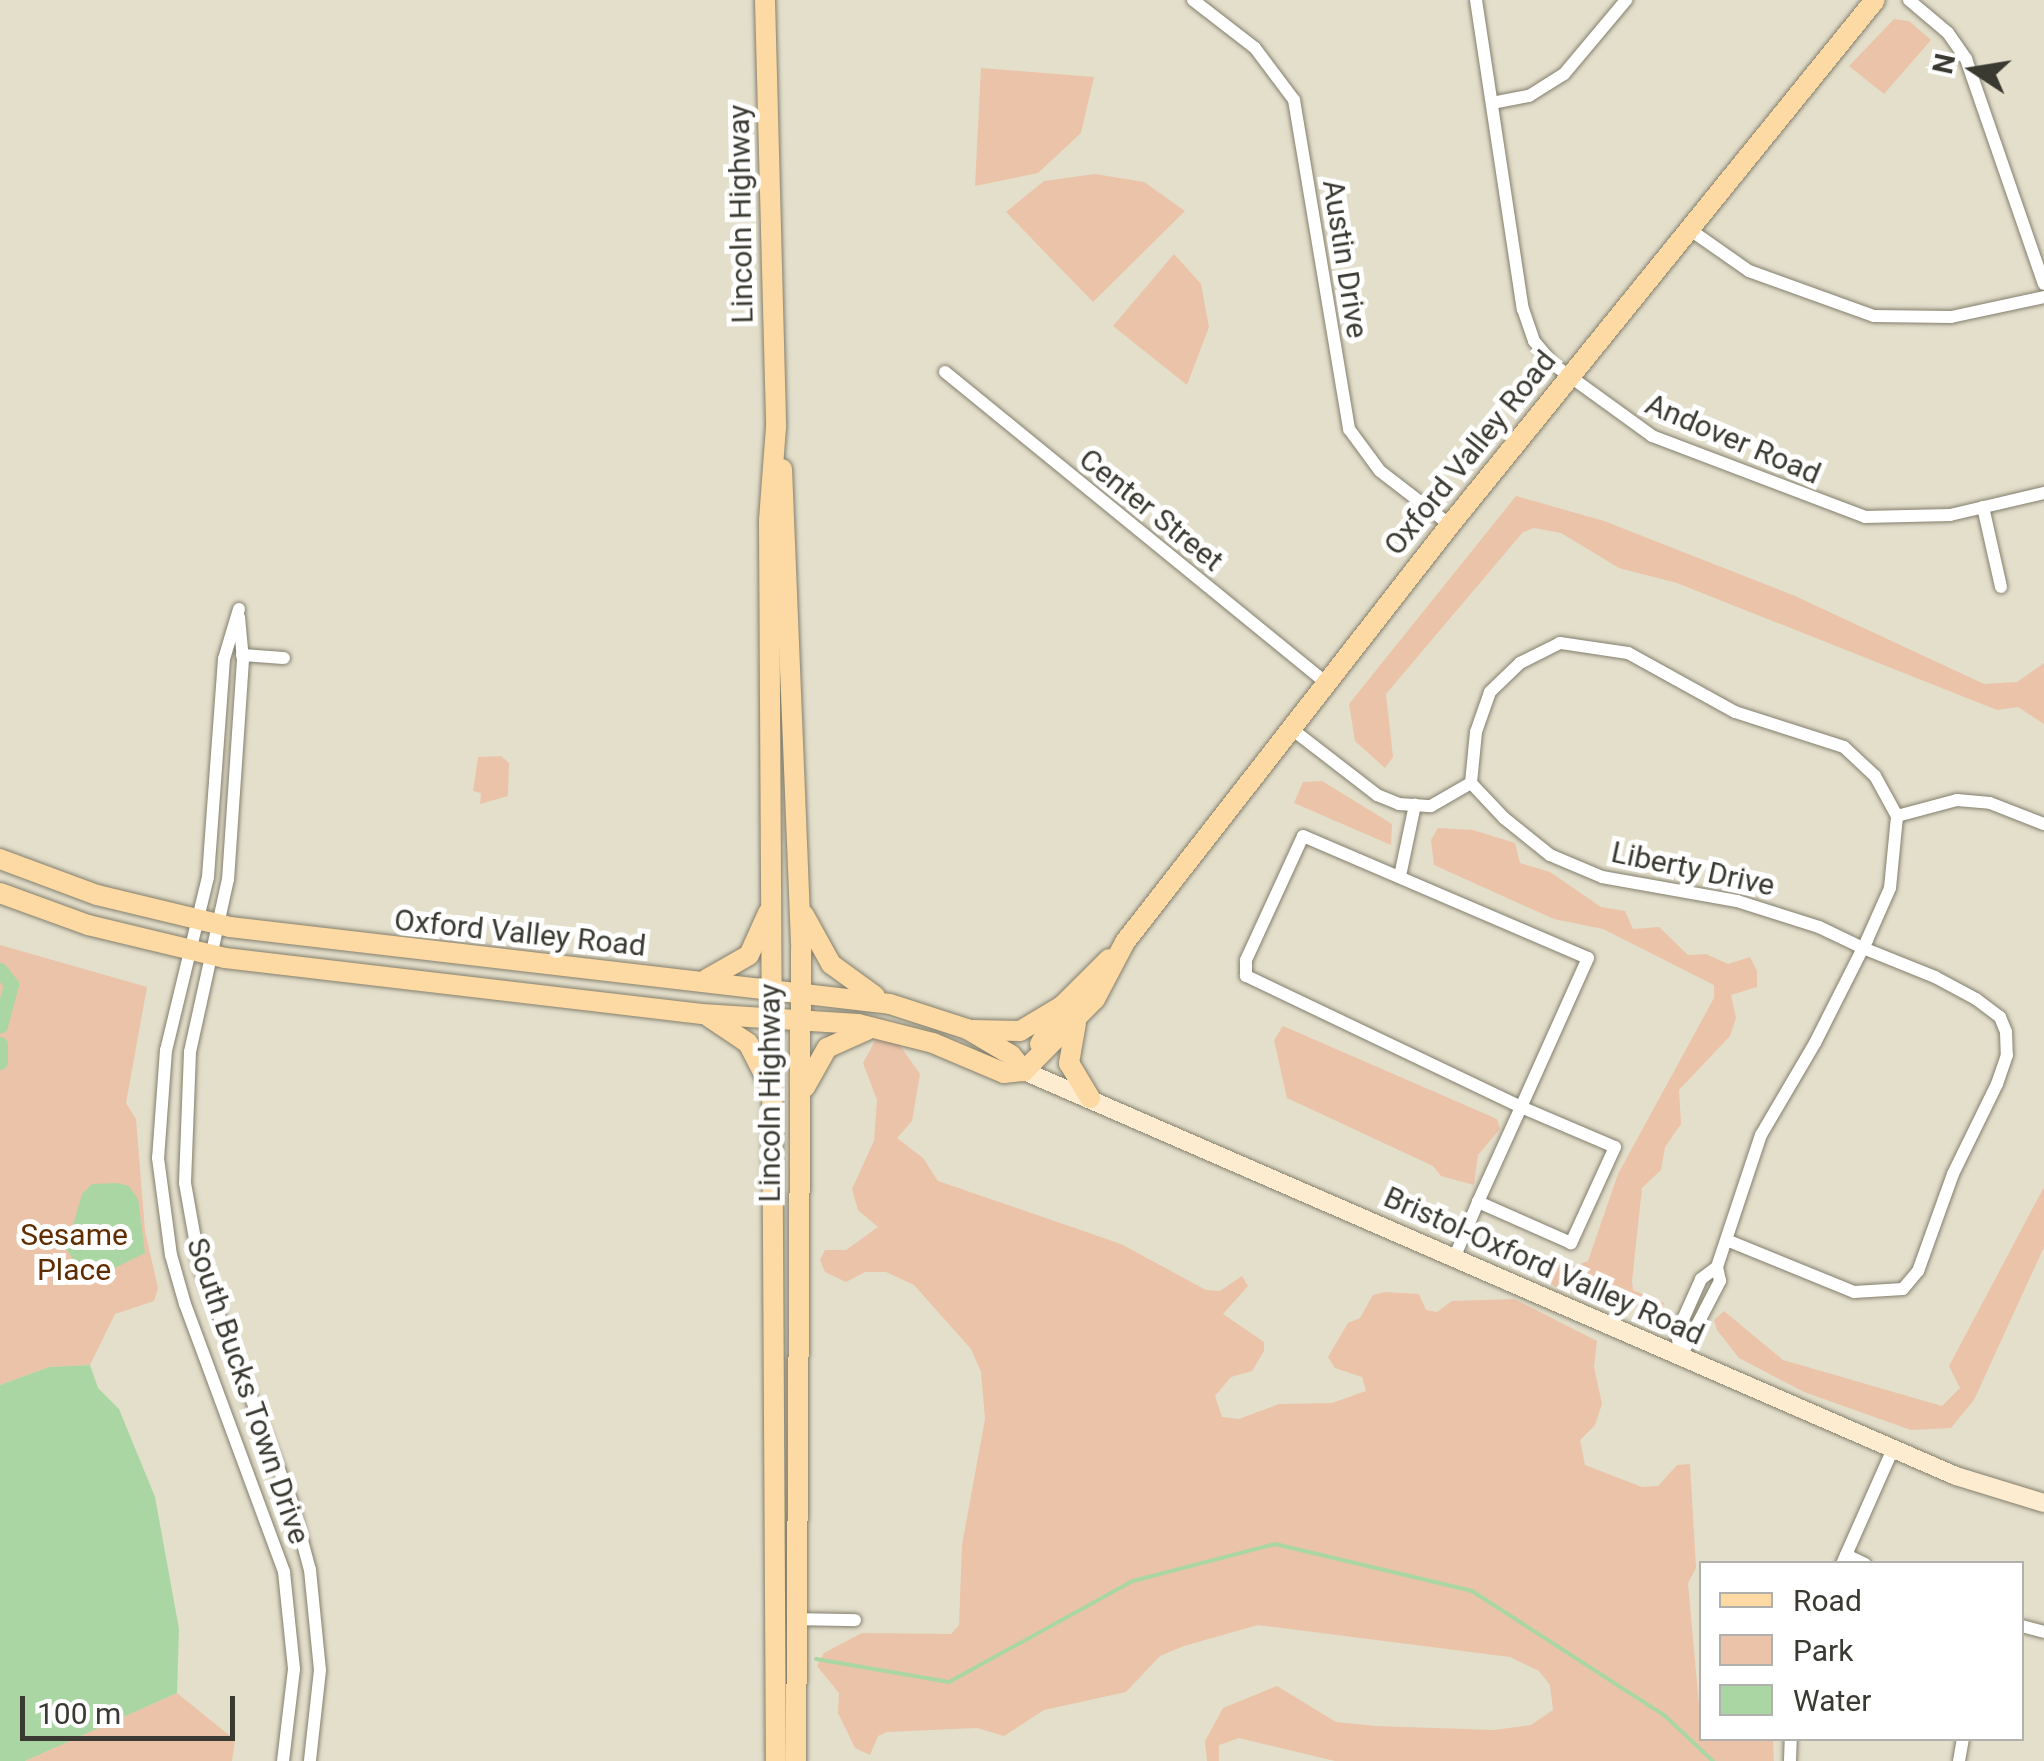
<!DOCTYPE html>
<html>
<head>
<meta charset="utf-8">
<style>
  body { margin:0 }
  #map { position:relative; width:2044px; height:1761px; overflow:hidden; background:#e3dfcb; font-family:Roboto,sans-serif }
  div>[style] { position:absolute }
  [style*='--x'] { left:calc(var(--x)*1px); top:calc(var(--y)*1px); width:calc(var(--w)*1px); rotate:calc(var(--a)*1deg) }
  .green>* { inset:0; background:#ebc3a9 }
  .water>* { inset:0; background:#aad6a3 }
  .stream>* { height:4px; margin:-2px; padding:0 2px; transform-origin:2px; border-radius:2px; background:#aad6a3 }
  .canal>* { height:15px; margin:-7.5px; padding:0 7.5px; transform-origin:7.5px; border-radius:7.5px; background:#aad6a3 }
  .roads { filter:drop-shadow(0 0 2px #837f6d) drop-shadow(0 0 2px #837f6d) }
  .street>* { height:12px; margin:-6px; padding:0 6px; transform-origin:6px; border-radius:6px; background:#fff }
  .secondary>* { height:18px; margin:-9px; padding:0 9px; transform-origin:9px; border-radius:9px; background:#feecd1 }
  .primary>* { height:20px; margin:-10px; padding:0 10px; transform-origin:10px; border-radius:10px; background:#fdd9a3 }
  span { translate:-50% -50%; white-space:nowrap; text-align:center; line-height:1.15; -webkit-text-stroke:10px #fff; paint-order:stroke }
  .street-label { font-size:30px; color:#3b3a32 }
  .park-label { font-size:30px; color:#602d00 }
  .legend { position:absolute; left:1699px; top:1561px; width:325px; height:180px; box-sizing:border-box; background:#fff; border:2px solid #b1b0ad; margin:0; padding:12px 18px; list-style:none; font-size:30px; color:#3b3a32 }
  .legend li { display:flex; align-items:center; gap:20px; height:50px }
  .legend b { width:50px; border:2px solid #b1b0ad }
  .north { position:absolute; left:1924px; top:20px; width:100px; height:100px; -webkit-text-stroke:8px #fff; paint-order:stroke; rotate:282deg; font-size:28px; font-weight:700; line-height:40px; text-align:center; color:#3b3a32 }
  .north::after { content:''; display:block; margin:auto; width:35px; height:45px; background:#3b3a32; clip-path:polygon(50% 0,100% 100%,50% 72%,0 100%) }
  .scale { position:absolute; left:20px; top:1696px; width:215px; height:45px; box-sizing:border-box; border:5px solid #3b3a32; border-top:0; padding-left:12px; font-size:30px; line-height:35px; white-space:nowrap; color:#3b3a32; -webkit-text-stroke:8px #fff; paint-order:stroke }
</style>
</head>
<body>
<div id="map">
  <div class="green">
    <div style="clip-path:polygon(1894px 19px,1909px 21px,1931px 40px,1884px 94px,1849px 66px)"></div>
    <div style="clip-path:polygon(981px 68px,1094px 77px,1081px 133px,1038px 173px,975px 186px)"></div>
    <div style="clip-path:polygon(1095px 174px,1144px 182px,1185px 211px,1093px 302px,1006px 212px,1044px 181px)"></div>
    <div style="clip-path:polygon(1174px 254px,1201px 284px,1209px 327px,1187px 385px,1113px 326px)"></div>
    <div style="clip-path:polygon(1516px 496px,1604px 521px,1795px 596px,1984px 684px,2017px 682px,2044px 663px,2044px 724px,2018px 707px,1997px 710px,1677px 583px,1619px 568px,1561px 533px,1534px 528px,1523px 532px,1386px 694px,1393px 757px,1385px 768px,1355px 741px,1349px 704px)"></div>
    <div style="clip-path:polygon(501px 756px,509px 763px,508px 796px,480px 804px,481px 793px,473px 791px,478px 757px)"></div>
    <div style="clip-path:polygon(1322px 781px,1392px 824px,1391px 845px,1294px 803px,1303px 782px)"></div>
    <div style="clip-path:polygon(1438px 828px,1473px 830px,1515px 843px,1520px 863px,1550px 872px,1601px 907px,1625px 911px,1633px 929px,1659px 927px,1688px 955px,1706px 954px,1728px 964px,1750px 957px,1757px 971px,1757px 987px,1731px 995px,1736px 1018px,1730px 1036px,1679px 1090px,1681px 1124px,1665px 1147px,1661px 1170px,1642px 1188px,1632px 1281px,1633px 1290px,1664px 1303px,1661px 1313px,1556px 1287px,1497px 1253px,1508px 1244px,1574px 1266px,1588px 1261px,1618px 1174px,1714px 998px,1714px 985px,1603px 929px,1554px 919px,1434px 865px,1431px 840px)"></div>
    <div style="clip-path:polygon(0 945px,147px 987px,126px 1103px,136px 1119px,145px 1231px,158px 1288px,154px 1301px,115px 1314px,90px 1365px,49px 1367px,0 1385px)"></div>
    <div style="clip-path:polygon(1283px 1026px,1497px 1119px,1500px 1129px,1478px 1155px,1474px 1185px,1441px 1176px,1433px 1166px,1287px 1098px,1274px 1040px)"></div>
    <div style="clip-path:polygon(876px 1039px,899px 1044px,920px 1074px,912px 1121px,897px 1138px,923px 1158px,938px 1181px,1121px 1244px,1206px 1290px,1220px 1291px,1242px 1276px,1248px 1286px,1223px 1314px,1264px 1342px,1264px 1351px,1252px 1371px,1231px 1377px,1215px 1396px,1222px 1417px,1239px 1419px,1279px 1404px,1332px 1403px,1366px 1391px,1362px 1377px,1335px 1368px,1328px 1357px,1348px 1323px,1360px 1318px,1373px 1295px,1385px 1292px,1419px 1294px,1426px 1310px,1437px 1312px,1452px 1301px,1514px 1299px,1597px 1341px,1594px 1367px,1602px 1404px,1595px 1425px,1580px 1440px,1585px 1465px,1642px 1487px,1658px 1486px,1677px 1465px,1690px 1464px,1696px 1568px,1688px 1583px,1702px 1738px,1773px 1739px,1774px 1761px,1335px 1761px,1239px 1738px,1219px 1745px,1219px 1761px,1207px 1761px,1205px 1741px,1223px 1708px,1277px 1686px,1336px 1722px,1375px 1726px,1494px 1730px,1531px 1725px,1553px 1710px,1550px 1685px,1539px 1671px,1510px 1657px,1258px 1625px,1184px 1646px,1160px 1656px,1126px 1692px,1044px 1710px,1004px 1736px,977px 1728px,887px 1732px,878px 1736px,870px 1755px,855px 1748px,838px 1713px,839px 1693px,817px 1666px,824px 1653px,862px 1633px,951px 1634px,959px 1625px,962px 1545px,985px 1419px,981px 1372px,971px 1349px,914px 1285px,886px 1272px,865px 1272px,846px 1282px,825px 1272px,820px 1260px,825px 1250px,846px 1250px,878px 1227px,858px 1210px,852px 1189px,874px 1141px,877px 1100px,863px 1063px)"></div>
    <div style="clip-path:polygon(2044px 1187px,2044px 1247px,1974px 1400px,1951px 1428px,1911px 1430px,1804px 1392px,1739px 1358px,1717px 1330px,1714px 1320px,1724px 1311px,1783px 1360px,1942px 1406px,1960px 1388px,1949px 1366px)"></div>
    <div style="clip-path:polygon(177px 1693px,235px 1740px,232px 1761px,25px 1761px)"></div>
  </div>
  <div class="water">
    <div style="clip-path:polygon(117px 1183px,129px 1186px,138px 1199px,145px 1253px,89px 1281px,66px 1249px,82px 1194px,92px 1184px)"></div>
    <div style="clip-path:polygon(90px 1365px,98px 1388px,119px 1409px,155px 1497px,179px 1629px,177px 1693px,25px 1761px,0 1761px,0 1385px,49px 1367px)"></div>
  </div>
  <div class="stream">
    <div style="--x:816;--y:1659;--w:135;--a:9.8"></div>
    <div style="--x:949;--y:1682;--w:210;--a:-28.8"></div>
    <div style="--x:1133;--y:1581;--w:147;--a:-14.6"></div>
    <div style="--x:1275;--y:1544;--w:203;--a:13.4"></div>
    <div style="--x:1472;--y:1591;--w:229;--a:32.9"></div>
    <div style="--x:1664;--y:1715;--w:67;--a:43.2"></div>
  </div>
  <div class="canal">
    <div style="--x:0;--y:970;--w:18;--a:52"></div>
    <div style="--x:11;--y:984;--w:43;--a:104.7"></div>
    <div style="--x:0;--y:1044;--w:18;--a:90"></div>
  </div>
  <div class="roads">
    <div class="street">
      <div style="--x:1193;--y:0;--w:78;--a:37.7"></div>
      <div style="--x:1255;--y:48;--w:65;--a:53.1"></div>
      <div style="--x:1294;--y:100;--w:334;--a:80.5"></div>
      <div style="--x:1349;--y:429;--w:52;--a:53.6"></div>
      <div style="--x:1380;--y:471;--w:88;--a:37.6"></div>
      <div style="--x:1476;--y:0;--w:313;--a:81.4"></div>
      <div style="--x:1523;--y:309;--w:34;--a:71"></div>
      <div style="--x:1534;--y:341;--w:31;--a:50"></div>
      <div style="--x:1554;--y:365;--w:121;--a:35.9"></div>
      <div style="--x:1652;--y:436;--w:228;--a:20.8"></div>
      <div style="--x:1865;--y:517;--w:85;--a:-1.3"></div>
      <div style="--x:1950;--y:515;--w:97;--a:-13.2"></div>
      <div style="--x:1909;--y:0;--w:51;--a:40.2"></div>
      <div style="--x:1948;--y:33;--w:32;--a:55"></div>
      <div style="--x:1966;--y:59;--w:238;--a:70.9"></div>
      <div style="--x:1492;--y:103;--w:38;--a:-11"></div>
      <div style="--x:1529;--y:96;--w:41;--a:-32.2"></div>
      <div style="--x:1564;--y:74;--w:97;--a:-50"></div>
      <div style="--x:1689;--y:229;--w:73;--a:35"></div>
      <div style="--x:1749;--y:271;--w:133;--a:19.8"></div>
      <div style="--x:1874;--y:316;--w:77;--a:0.7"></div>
      <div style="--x:1951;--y:317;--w:95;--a:-12.1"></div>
      <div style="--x:945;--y:372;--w:494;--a:39.2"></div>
      <div style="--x:1983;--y:507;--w:82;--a:77.3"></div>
      <div style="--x:239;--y:609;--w:52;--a:106.7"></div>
      <div style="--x:224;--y:659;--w:219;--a:94.2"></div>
      <div style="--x:208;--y:877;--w:178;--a:103.6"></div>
      <div style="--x:166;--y:1050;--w:108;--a:94.2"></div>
      <div style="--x:158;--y:1158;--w:98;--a:82.4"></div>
      <div style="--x:171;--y:1255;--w:51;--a:74.1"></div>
      <div style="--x:185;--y:1304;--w:286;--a:69.7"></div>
      <div style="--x:284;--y:1572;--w:98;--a:84.1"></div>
      <div style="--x:294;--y:1669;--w:93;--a:96.8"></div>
      <div style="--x:239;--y:617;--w:43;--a:84.7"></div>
      <div style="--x:243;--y:660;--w:220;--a:93.9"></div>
      <div style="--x:228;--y:879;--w:177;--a:102.4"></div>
      <div style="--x:190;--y:1052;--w:131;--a:92.2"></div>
      <div style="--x:185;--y:1183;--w:85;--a:79.9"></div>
      <div style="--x:200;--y:1267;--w:253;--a:68.7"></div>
      <div style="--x:292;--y:1503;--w:69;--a:75"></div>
      <div style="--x:310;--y:1570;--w:100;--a:84.3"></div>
      <div style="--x:320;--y:1670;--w:92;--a:96.3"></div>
      <div style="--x:242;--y:655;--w:42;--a:4.1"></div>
      <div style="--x:1293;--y:730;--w:106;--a:37.7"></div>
      <div style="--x:1377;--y:795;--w:24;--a:22"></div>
      <div style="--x:1399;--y:804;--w:32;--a:4"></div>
      <div style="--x:1431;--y:806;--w:46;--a:-29.9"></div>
      <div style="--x:1897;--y:816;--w:62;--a:-14.9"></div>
      <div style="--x:1957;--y:800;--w:33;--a:5"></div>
      <div style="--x:1990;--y:803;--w:58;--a:21.3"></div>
      <div style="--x:1303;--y:836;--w:310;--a:23.2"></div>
      <div style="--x:1588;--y:958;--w:163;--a:114.2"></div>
      <div style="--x:1521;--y:1107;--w:305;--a:-154.5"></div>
      <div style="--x:1246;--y:976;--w:16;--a:-90"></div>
      <div style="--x:1246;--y:960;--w:136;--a:-65.3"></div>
      <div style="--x:1400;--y:876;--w:73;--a:-78.1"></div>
      <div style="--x:1455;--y:1256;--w:59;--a:-66.9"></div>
      <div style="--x:1478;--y:1202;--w:104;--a:-65.6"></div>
      <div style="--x:1521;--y:1107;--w:102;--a:23.1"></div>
      <div style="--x:1615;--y:1147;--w:106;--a:114.6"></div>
      <div style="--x:1571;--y:1243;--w:102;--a:-156.2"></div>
      <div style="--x:1717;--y:1267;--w:139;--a:-71.6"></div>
      <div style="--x:1761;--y:1135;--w:107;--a:-59.6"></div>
      <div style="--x:1815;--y:1043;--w:106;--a:-63.2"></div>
      <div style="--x:1863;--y:948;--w:9;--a:-63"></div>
      <div style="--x:1867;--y:940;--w:57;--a:-66.1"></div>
      <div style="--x:1890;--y:888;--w:72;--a:-84.4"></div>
      <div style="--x:1897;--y:816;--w:46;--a:-118.8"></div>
      <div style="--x:1875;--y:776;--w:42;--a:-136.9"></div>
      <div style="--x:1844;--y:747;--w:114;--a:-162.2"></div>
      <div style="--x:1735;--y:712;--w:122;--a:-151.1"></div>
      <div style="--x:1628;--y:653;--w:69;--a:-171.6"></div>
      <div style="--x:1560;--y:643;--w:45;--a:153.4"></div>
      <div style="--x:1520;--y:663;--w:42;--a:136"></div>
      <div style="--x:1490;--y:692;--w:42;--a:109.3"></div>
      <div style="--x:1476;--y:732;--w:51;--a:95.6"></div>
      <div style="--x:1471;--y:783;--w:48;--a:46.7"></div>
      <div style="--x:1504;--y:818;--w:59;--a:38.8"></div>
      <div style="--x:1550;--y:855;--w:56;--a:22.9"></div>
      <div style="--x:1602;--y:877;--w:137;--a:10.1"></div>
      <div style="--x:1737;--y:901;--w:86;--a:17.6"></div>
      <div style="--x:1819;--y:927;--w:49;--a:25.5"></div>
      <div style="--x:1863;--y:948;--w:78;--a:21.9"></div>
      <div style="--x:1935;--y:977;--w:47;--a:28.2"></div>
      <div style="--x:1976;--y:999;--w:30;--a:37"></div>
      <div style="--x:2000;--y:1017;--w:16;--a:68"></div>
      <div style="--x:2006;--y:1032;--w:23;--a:88"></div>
      <div style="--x:2007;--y:1055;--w:31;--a:109"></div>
      <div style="--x:1997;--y:1084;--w:100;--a:116.1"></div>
      <div style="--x:1953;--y:1174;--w:103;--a:109.8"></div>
      <div style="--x:1918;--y:1271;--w:23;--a:130"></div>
      <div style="--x:1903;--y:1289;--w:49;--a:176.5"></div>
      <div style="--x:1854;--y:1292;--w:135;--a:-157.8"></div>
      <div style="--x:1681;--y:1356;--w:23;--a:-100"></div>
      <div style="--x:1677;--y:1333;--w:59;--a:-66"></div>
      <div style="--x:1701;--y:1279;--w:20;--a:-37"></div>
      <div style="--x:1681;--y:1356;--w:85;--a:-62.5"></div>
      <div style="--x:1720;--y:1281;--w:14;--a:-102"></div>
      <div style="--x:1846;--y:1555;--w:21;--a:25"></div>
      <div style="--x:1842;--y:1564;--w:126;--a:-66.1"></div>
      <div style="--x:795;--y:1619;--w:60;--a:1"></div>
      <div style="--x:2022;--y:1626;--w:23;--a:15"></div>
      <div style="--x:1790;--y:1761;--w:23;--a:-88"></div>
      <div style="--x:1959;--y:1761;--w:23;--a:-80"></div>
    </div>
    <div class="secondary">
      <div style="--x:1024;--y:1071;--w:1016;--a:23.49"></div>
      <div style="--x:1956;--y:1476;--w:92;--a:17.1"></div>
    </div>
    <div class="primary">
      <div style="--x:765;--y:0;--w:427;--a:88.5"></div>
      <div style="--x:776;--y:427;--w:94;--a:94.3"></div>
      <div style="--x:769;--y:521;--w:1240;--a:89.68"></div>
      <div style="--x:782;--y:469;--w:481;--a:87.7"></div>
      <div style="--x:801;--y:950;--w:811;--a:90.35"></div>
      <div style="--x:0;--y:859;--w:103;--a:20.4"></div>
      <div style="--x:97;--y:895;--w:137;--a:13.5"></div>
      <div style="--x:230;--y:927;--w:664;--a:6.65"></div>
      <div style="--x:890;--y:1004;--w:81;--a:18"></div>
      <div style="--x:967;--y:1029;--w:51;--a:30.6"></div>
      <div style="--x:1011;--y:1055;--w:21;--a:51"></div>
      <div style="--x:0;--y:893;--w:94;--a:20"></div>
      <div style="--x:88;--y:925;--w:141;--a:13.5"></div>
      <div style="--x:225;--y:958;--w:480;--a:6.7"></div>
      <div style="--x:702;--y:1014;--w:156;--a:3.7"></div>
      <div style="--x:858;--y:1024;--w:77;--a:14.2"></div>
      <div style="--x:933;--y:1043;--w:77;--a:22.9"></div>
      <div style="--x:1004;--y:1073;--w:20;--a:-6"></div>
      <div style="--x:1024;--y:1071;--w:101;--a:-45.4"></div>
      <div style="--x:1095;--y:999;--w:64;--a:-62.2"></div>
      <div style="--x:1125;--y:942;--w:529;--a:-52.07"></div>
      <div style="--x:1450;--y:525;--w:675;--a:-51.01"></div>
      <div style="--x:804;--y:915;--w:56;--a:61.1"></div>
      <div style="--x:831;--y:964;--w:54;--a:36"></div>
      <div style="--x:707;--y:979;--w:48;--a:-29.7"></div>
      <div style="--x:749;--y:955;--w:46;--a:-65.7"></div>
      <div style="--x:709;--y:1017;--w:47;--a:33.7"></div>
      <div style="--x:748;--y:1043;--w:48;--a:62.9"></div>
      <div style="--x:1076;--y:1023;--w:41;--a:99.9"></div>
      <div style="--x:1069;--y:1063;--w:41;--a:59"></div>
      <div style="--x:973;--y:1030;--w:47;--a:1.2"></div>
      <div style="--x:1020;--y:1031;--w:49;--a:-30.8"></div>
      <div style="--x:1040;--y:1044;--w:45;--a:-59.5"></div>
      <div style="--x:1063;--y:1005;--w:65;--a:-45"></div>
      <div style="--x:805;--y:1087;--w:45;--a:-60.6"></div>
      <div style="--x:827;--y:1048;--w:44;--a:-24.2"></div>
    </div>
  </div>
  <div class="street-label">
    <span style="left:741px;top:214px;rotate:-91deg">Lincoln Highway</span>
    <span style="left:1345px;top:259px;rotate:81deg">Austin Drive</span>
    <span style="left:1733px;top:439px;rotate:23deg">Andover Road</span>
    <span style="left:1470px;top:453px;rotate:-51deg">Oxford Valley Road</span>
    <span style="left:1151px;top:510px;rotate:39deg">Center Street</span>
    <span style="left:1693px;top:869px;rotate:12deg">Liberty Drive</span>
    <span style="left:520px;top:933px;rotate:6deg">Oxford Valley Road</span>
    <span style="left:770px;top:1093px;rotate:-90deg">Lincoln Highway</span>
    <span style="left:1544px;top:1266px;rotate:24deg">Bristol-Oxford Valley Road</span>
    <span style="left:248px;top:1391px;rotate:71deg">South Bucks Town Drive</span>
  </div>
  <div class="park-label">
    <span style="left:74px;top:1252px">Sesame<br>Place</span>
  </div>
  <ul class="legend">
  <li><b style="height:12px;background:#fdd9a3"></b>Road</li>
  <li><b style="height:28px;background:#ebc3a9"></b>Park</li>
  <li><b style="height:28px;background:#aad6a3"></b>Water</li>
  </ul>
  <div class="north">N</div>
  <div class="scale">100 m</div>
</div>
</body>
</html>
